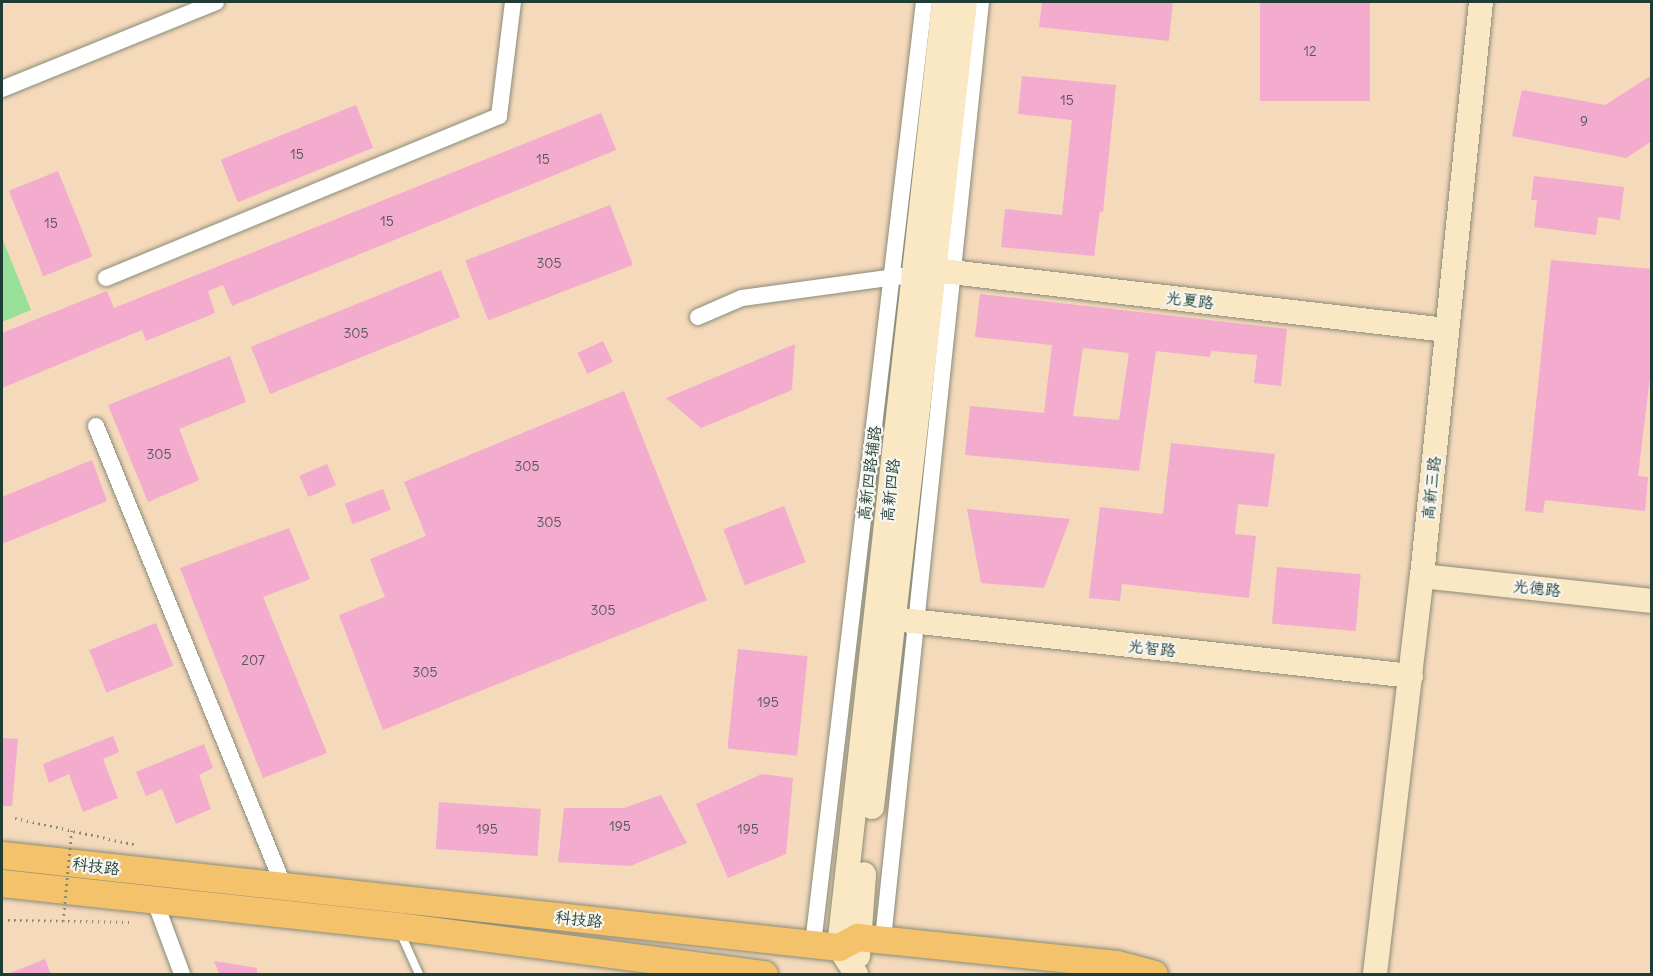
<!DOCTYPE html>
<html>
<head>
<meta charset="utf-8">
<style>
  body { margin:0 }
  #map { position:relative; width:1653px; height:976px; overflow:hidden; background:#f4d9bb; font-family:Delius,"LXGW WenKai TC",sans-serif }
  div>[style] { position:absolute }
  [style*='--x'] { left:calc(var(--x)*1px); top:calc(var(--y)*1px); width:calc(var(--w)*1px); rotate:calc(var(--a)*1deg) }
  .green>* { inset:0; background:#98df98 }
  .building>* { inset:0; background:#f3abce; transform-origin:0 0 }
  .path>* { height:3px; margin-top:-1.5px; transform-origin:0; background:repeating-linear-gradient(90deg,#8a8b78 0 1.5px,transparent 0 6px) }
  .roads { filter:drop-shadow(0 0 2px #8a8b78) drop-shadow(0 0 2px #8a8b78) }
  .lane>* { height:8px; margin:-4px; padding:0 4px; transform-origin:4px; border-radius:4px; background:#fff }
  .street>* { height:16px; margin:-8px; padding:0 8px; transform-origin:8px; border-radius:8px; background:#fff }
  .secondary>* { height:24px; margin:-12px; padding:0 12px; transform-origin:12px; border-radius:12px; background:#fae7c3 }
  .primary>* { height:27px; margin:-13.5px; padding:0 13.5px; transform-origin:13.5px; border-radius:13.5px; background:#f3c26a }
  .path-bridge>* { height:3px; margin-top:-1.5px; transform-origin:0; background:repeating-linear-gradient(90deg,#8a8b78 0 1.5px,transparent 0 6px) }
  span { translate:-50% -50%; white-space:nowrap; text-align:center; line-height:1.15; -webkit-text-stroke:4.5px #f6f6f2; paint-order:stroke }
  .number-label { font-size:14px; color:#54585a }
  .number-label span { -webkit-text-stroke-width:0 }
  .street-label { font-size:16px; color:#1f3d34 }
  .frame { position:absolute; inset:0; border:3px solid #1f3d34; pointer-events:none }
</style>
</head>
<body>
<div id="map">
  <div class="green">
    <div style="clip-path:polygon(2px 238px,31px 310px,2px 322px)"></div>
  </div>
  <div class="building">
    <div style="clip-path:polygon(1042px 2px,1173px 2px,1169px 41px,1039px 27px)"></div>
    <div style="left:1260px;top:2px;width:110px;height:99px"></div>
    <div style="clip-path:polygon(1652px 75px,1652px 141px,1626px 158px,1512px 136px,1522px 90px,1605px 105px)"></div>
    <div style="clip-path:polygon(1022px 76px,1116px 85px,1103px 212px,1100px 211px,1094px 256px,1001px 247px,1005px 209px,1062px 215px,1072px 120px,1018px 114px)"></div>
    <div style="left:356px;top:105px;width:46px;height:146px;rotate:68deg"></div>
    <div style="clip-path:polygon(601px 113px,616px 150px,232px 306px,223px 285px,208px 291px,215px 313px,146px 341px,142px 330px,2px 388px,2px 333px,107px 291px,114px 308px)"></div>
    <div style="left:58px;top:171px;width:92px;height:53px;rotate:68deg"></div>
    <div style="clip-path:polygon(1534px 176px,1624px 187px,1620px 220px,1598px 217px,1596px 235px,1534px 227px,1537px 200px,1531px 200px)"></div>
    <div style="left:610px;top:205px;width:64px;height:155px;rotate:69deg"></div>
    <div style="clip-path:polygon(1551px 260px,1652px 269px,1652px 360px,1638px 476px,1648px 477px,1645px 511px,1545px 500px,1543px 513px,1525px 511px)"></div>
    <div style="left:441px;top:270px;width:51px;height:205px;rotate:68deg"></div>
    <div style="clip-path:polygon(evenodd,980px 294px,1287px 329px,1281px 386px,1254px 383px,1257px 355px,1211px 351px,1210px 357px,1156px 351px,1139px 471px,965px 455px,970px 406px,1044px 413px,1052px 345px,975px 337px,980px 294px,1083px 348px,1129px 353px,1119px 420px,1073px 416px,1083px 348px)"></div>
    <div style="left:603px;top:341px;width:23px;height:28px;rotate:65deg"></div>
    <div style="clip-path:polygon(795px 344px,792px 390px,701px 428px,666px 398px)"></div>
    <div style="clip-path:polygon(230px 356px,246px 402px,179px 429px,199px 480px,148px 502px,108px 405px)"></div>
    <div style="clip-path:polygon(624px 391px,707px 600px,383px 730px,339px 615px,385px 597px,370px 559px,426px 536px,404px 482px)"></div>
    <div style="clip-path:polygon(1171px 443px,1275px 454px,1268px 507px,1238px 504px,1235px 534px,1256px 536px,1249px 598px,1122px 584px,1120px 601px,1089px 598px,1100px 507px,1163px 514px)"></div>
    <div style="clip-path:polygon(92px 460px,107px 501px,2px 544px,2px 497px)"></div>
    <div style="left:327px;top:464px;width:23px;height:30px;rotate:67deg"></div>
    <div style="left:383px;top:489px;width:22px;height:41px;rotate:69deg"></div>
    <div style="left:784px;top:506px;width:60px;height:65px;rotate:69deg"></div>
    <div style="clip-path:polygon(967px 509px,1070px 519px,1044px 588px,981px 583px)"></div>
    <div style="clip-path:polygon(289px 528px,310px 579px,263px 597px,327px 753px,263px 778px,180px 568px)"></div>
    <div style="left:1277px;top:567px;width:84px;height:57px;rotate:5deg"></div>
    <div style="left:156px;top:623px;width:46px;height:72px;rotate:68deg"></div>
    <div style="left:738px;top:649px;width:70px;height:100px;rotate:6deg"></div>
    <div style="clip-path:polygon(113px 736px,119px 752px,103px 759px,118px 798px,83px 812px,69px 774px,49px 783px,43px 764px)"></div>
    <div style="clip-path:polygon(2px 738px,18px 739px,12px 806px,2px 806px)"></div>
    <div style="clip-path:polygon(204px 744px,213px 768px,199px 775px,211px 809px,176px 824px,162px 789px,146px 796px,136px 772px)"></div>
    <div style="clip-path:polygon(762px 774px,793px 778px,786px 854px,728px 878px,696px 804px)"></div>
    <div style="clip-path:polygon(661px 795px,687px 843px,630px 866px,558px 862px,564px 808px,624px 808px)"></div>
    <div style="left:439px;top:802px;width:102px;height:47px;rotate:4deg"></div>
    <div style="clip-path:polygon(45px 959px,51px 975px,8px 975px,8px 974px)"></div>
    <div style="clip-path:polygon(214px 961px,257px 968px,257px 975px,220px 975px)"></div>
  </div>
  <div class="path">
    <div style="--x:15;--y:818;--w:125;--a:12.5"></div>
    <div style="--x:8;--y:920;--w:121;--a:0.9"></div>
  </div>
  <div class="roads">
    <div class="lane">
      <div style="--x:400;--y:932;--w:46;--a:65.7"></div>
    </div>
    <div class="street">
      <div style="--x:2;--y:89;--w:231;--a:-22.1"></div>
      <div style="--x:106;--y:278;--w:425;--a:-22.4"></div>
      <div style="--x:499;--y:116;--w:115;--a:-83"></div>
      <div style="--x:698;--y:317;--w:48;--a:-23.4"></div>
      <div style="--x:742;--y:298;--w:162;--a:-7.8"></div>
      <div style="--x:96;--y:426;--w:498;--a:67.8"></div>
      <div style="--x:154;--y:899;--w:80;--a:69.5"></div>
      <div style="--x:883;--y:939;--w:942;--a:-84.03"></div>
      <div style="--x:813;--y:944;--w:949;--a:-83.28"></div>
    </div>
    <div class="secondary">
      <div style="--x:934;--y:270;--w:516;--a:6.68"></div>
      <div style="--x:1422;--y:576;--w:231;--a:6.2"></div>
      <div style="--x:893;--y:619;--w:521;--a:6.28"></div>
      <div style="--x:872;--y:807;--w:810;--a:-83.41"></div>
      <div style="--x:858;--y:956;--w:82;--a:-85.8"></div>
      <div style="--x:856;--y:974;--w:32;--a:-122"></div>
      <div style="--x:839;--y:947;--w:951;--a:-83.66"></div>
      <div style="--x:1375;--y:974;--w:401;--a:-83.3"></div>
      <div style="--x:1422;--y:576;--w:577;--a:-84.13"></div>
    </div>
    <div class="primary">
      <div style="--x:2;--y:855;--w:842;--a:6.27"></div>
      <div style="--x:839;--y:947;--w:21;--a:-29"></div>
      <div style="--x:857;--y:937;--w:261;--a:5.9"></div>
      <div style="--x:1117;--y:964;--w:38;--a:15"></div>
      <div style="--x:2;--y:883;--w:398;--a:6.2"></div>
      <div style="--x:398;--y:926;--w:369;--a:7.5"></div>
    </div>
  </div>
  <div class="path-bridge">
    <div style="--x:63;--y:921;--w:91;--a:-84.4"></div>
  </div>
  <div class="number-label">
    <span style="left:1310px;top:51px">12</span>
    <span style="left:1067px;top:100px">15</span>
    <span style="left:1584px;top:121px">9</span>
    <span style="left:297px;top:154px">15</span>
    <span style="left:543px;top:159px">15</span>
    <span style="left:387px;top:221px">15</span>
    <span style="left:51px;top:223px">15</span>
    <span style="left:549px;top:263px">305</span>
    <span style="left:356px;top:333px">305</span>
    <span style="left:159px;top:454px">305</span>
    <span style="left:527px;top:466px">305</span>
    <span style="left:549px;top:522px">305</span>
    <span style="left:603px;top:610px">305</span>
    <span style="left:253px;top:660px">207</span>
    <span style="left:425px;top:672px">305</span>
    <span style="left:768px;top:702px">195</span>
    <span style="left:620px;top:826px">195</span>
    <span style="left:487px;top:829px">195</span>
    <span style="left:748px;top:829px">195</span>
  </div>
  <div class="street-label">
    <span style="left:1190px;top:300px;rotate:7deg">光夏路</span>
    <span style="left:869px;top:473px;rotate:-83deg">高新四路辅路</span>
    <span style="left:1431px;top:488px;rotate:-84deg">高新三路</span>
    <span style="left:890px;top:490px;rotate:-84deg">高新四路</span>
    <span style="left:1537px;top:588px;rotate:6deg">光德路</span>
    <span style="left:1152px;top:648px;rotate:6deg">光智路</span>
    <span style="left:96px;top:866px;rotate:7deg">科技路</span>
    <span style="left:579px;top:919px;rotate:6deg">科技路</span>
  </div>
  <div class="frame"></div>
</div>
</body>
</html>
